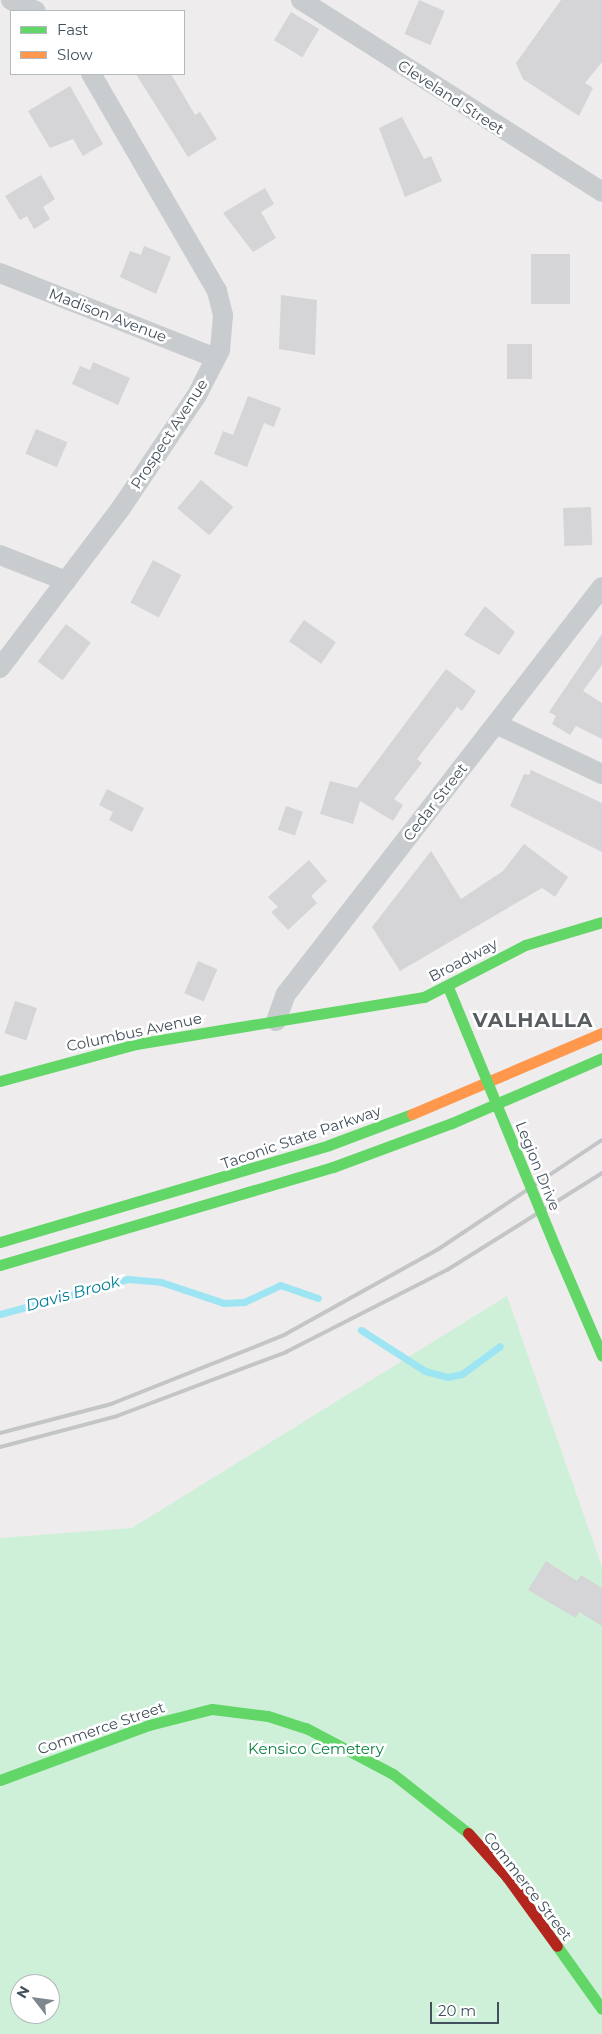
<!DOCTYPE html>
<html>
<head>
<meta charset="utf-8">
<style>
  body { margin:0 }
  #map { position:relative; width:602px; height:2034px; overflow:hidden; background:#eeecec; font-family:Montserrat,sans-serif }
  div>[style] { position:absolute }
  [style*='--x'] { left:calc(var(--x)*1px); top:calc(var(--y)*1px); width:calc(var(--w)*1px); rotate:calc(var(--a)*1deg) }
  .green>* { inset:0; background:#cef0d8 }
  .stream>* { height:7px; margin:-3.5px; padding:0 3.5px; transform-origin:3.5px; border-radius:3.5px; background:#9de5f3 }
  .building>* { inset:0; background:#d5d4d7; transform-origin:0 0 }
  .street>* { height:20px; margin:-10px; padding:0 10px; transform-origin:10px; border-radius:10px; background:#c8ccce }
  .fast>* { height:11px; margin:-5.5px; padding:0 5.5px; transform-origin:5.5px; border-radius:5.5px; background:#63d668 }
  .slow>* { height:11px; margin:-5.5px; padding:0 5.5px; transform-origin:5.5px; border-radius:5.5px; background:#ff974d }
  .jam>* { height:11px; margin:-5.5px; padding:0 5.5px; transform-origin:5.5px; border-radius:5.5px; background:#b3261e }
  .rail>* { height:4px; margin:-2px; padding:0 2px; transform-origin:2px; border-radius:2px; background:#c3c5c7 }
  .fast-bridge>* { height:11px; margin:-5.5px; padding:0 5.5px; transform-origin:5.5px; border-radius:5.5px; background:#63d668 }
  span { translate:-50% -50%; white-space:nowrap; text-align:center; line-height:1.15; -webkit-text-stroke:5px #fff; paint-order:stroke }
  .street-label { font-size:15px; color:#42505b }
  .park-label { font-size:15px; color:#0c8441 }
  .water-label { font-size:16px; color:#038098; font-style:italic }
  .district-label { font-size:20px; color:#585d62; font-weight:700; letter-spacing:1px }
  .legend { position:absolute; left:10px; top:10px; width:175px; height:65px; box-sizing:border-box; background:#fff; border:1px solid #b3b9bd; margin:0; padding:6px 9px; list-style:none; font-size:15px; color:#42505b }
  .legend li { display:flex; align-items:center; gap:10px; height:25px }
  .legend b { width:25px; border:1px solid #b3b9bd }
  .north { position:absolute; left:10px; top:1974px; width:50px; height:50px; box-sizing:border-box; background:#fff; border:1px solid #b3b9bd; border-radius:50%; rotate:300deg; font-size:14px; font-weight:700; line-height:20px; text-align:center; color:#42505b }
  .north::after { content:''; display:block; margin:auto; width:18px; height:22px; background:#7e878e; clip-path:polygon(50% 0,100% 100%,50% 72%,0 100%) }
  .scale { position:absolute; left:430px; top:2002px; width:69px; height:22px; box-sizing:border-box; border:2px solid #42505b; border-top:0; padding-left:6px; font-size:15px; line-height:18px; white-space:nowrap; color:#42505b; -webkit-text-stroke:4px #fff; paint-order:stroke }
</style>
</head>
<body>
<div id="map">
  <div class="green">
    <div style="clip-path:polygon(evenodd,507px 1296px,602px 1567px,602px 2034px,0 2034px,0 1538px,132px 1528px,507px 1296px,20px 1984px,50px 1984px,50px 2014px,20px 2014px,20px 1984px)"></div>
  </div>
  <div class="stream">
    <div style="--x:0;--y:1314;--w:133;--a:-15.3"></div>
    <div style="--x:128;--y:1279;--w:33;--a:5"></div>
    <div style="--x:161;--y:1282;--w:66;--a:18.4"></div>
    <div style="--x:224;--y:1303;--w:20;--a:-3"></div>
    <div style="--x:244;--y:1302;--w:40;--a:-25"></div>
    <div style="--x:280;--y:1285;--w:40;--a:18.9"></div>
    <div style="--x:361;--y:1330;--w:76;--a:32.6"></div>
    <div style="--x:425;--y:1371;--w:23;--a:15"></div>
    <div style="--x:447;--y:1377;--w:15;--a:-11"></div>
    <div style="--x:462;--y:1374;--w:47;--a:-36.4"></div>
  </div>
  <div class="building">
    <div style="left:419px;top:0;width:28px;height:37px;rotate:23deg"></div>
    <div style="clip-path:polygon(561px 0,602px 0,602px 62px,585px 83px,593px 88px,579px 116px,523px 79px,516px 63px)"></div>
    <div style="left:291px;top:12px;width:33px;height:33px;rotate:31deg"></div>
    <div style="clip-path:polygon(136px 74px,171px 74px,195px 115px,200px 112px,217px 139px,188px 157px)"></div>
    <div style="clip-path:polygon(70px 86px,103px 144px,83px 156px,73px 139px,50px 148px,28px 111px)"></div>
    <div style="clip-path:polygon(402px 117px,424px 159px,431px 156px,442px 181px,405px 197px,379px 128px)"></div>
    <div style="clip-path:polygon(41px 175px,55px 199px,43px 207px,50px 219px,34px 229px,27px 216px,20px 220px,5px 196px)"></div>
    <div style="clip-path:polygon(265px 188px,274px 204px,261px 212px,276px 238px,253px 252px,223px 213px)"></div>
    <div style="clip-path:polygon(144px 246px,171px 257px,156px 294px,120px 277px,130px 251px,141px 255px)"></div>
    <div style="left:531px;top:254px;width:39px;height:50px"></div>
    <div style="clip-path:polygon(281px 295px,317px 300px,315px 355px,279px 349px)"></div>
    <div style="left:507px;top:344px;width:25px;height:35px"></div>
    <div style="clip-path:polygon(93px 362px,130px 378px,118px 405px,72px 384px,80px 366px,90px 370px)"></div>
    <div style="clip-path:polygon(248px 396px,281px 408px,274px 427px,264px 423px,247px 467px,214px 454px,223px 431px,233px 435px)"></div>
    <div style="left:36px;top:429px;width:34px;height:27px;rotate:23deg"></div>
    <div style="left:201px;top:480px;width:42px;height:37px;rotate:40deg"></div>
    <div style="left:591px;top:507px;width:38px;height:28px;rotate:88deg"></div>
    <div style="left:153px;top:560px;width:32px;height:48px;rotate:28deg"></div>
    <div style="clip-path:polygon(485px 606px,515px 632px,499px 655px,464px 635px)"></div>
    <div style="left:304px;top:620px;width:39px;height:26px;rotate:35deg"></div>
    <div style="left:66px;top:624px;width:31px;height:47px;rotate:37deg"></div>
    <div style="clip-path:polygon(602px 634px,602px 665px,583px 691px,602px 703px,602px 739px,576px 726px,570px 735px,552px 724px,556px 716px,549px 712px)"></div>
    <div style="clip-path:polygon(446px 669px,476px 691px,462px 711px,457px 707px,417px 759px,422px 763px,394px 799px,403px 805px,393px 821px,360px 801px,353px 824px,320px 814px,330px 781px,357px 788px)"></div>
    <div style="clip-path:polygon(531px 770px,602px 803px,602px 852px,510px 806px,524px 774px,529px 775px)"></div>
    <div style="clip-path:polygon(107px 789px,144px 808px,132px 832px,109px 820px,113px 812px,99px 805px)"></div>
    <div style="left:286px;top:806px;width:18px;height:25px;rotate:19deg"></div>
    <div style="clip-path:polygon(524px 844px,568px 877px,555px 897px,542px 888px,400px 971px,372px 927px,431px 851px,461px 899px,503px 871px)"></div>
    <div style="clip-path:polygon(309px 860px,327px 881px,311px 896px,317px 903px,288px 930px,271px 912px,278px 907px,268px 897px)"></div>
    <div style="left:198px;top:961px;width:21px;height:35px;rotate:23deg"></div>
    <div style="left:15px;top:1001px;width:23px;height:34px;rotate:18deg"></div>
    <div style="clip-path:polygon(546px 1561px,577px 1581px,581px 1575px,602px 1588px,602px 1626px,579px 1612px,576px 1618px,528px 1590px)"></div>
  </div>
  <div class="street">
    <div style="--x:11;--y:0;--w:27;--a:24"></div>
    <div style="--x:301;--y:0;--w:357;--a:32.5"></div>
    <div style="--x:0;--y:273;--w:232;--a:21.5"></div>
    <div style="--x:0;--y:555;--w:71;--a:21.5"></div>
    <div style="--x:0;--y:668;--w:201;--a:-52.9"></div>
    <div style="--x:121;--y:508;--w:136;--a:-56.1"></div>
    <div style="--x:197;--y:395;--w:51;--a:-62.9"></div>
    <div style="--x:220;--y:350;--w:35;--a:-85"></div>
    <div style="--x:223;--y:315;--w:25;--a:-104"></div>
    <div style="--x:217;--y:291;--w:251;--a:-120.1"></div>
    <div style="--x:496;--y:724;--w:117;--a:25.3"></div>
    <div style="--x:276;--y:1021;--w:29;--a:-70"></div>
    <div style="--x:286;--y:994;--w:515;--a:-52.17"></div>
  </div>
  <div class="fast">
    <div style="--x:448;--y:987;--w:50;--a:67.6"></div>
    <div style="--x:0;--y:1081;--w:141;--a:-15.2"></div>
    <div style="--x:136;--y:1044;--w:292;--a:-9.3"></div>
    <div style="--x:424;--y:997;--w:114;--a:-27.2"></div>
    <div style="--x:525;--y:945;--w:80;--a:-16.6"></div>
    <div style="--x:0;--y:1242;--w:343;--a:-16.4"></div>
    <div style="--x:329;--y:1145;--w:89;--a:-20.5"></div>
    <div style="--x:556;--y:1249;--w:116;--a:66.7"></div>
    <div style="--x:0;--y:1265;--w:347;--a:-16.4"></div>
    <div style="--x:333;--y:1167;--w:127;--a:-20.3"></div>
    <div style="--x:452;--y:1123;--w:163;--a:-23.4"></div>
    <div style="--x:0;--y:1780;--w:159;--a:-20.3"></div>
    <div style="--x:149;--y:1725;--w:65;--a:-14.3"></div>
    <div style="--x:212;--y:1709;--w:56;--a:7.1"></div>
    <div style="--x:268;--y:1716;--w:40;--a:18"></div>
    <div style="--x:306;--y:1728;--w:98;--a:27.9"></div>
    <div style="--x:393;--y:1774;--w:95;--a:38.2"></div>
    <div style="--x:557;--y:1946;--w:77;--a:54.5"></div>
  </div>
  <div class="slow">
    <div style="--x:412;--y:1114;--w:207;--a:-23.1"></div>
  </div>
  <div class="jam">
    <div style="--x:468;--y:1833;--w:59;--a:48.4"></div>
    <div style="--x:507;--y:1877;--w:85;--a:54.1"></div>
  </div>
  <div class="rail">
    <div style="--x:0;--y:1433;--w:115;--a:-14.6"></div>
    <div style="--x:111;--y:1404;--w:186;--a:-21.7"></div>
    <div style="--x:284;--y:1335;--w:175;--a:-29.1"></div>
    <div style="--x:437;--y:1250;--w:198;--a:-33.7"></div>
    <div style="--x:0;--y:1447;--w:121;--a:-14.8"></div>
    <div style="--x:117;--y:1416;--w:181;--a:-20.7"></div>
    <div style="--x:286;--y:1352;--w:181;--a:-27"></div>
    <div style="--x:447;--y:1270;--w:183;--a:-32"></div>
  </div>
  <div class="fast-bridge">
    <div style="--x:467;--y:1033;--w:234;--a:67.6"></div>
  </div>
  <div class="street-label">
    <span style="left:451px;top:97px;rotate:33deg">Cleveland Street</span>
    <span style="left:108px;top:315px;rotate:21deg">Madison Avenue</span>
    <span style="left:169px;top:434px;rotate:-57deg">Prospect Avenue</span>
    <span style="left:435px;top:802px;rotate:-52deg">Cedar Street</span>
    <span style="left:463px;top:960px;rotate:-28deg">Broadway</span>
    <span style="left:134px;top:1032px;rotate:-12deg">Columbus Avenue</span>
    <span style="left:301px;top:1137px;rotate:-19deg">Taconic State Parkway</span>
    <span style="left:538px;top:1166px;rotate:68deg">Legion Drive</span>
    <span style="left:101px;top:1728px;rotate:-19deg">Commerce Street</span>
    <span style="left:528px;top:1886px;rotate:52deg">Commerce Street</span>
  </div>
  <div class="park-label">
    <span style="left:316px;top:1749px">Kensico Cemetery</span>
  </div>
  <div class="water-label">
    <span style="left:73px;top:1294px;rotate:-15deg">Davis Brook</span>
  </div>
  <div class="district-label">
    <span style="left:533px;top:1020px">VALHALLA</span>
  </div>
  <ul class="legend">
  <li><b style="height:6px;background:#63d668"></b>Fast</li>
  <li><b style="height:6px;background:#ff974d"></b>Slow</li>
  </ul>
  <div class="north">N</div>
  <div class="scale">20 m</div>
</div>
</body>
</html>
